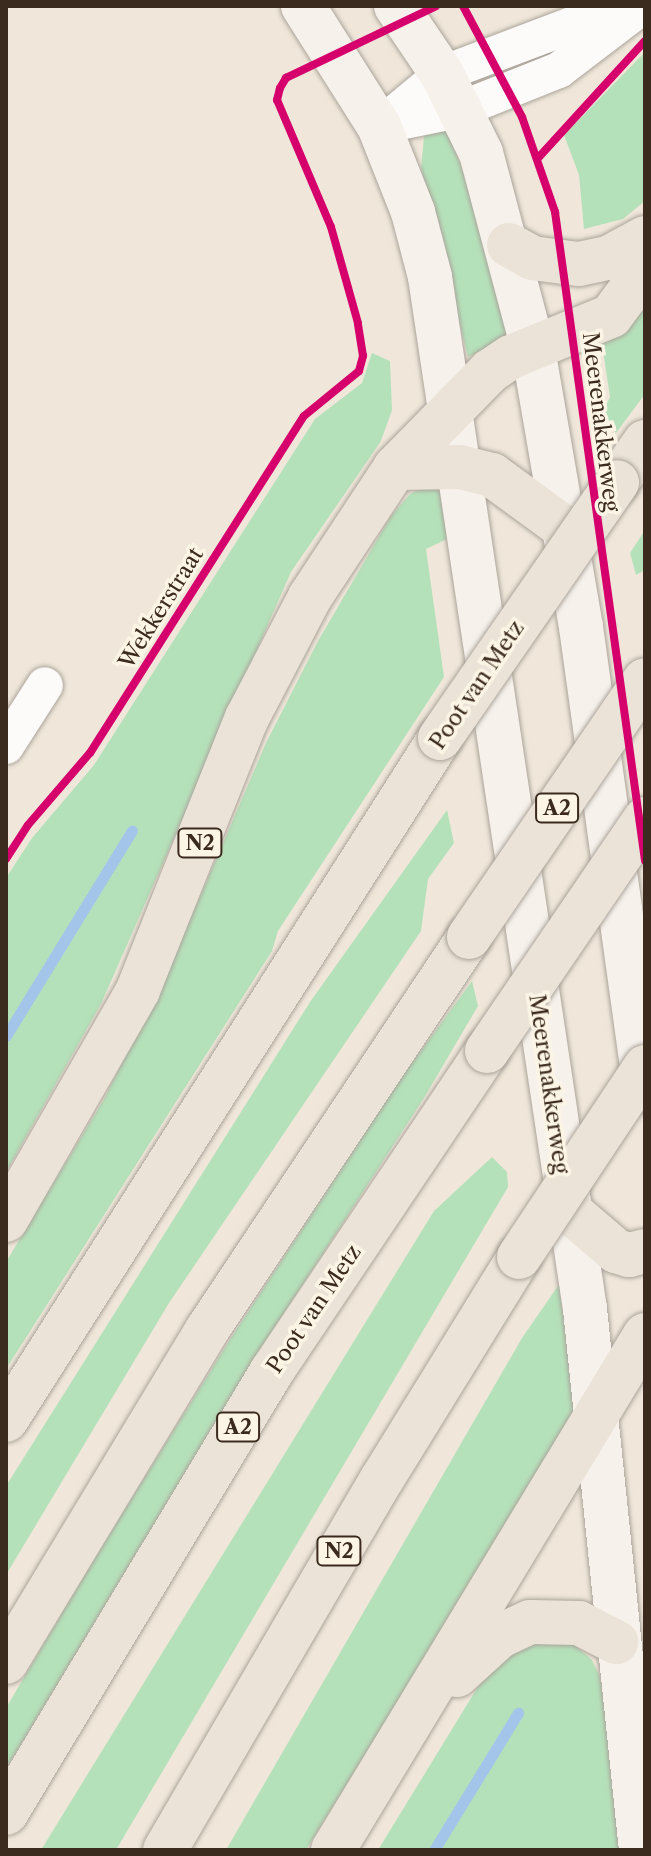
<!DOCTYPE html>
<html>
<head>
<meta charset="utf-8">
<style>
  body { margin:0 }
  #map { position:relative; width:651px; height:1856px; overflow:hidden; background:#f0e7da; font-family:"Libre Caslon Text",serif }
  div>[style] { position:absolute }
  [style*='--x'] { left:calc(var(--x)*1px); top:calc(var(--y)*1px); width:calc(var(--w)*1px); rotate:calc(var(--a)*1deg) }
  .green>* { inset:0; background:#b5e1ba }
  .stream>* { height:11px; margin:-5.5px; padding:0 5.5px; transform-origin:5.5px; border-radius:5.5px; background:#a3c5e9 }
  .roads { filter:drop-shadow(0 0 2px #aba49b) drop-shadow(0 0 2px #aba49b) }
  .minor>* { height:36px; margin:-18px; padding:0 18px; transform-origin:18px; border-radius:18px; background:#fdfbf9 }
  .secondary>* { height:44px; margin:-22px; padding:0 22px; transform-origin:22px; border-radius:22px; background:#f6f1eb }
  .trunk>* { height:44px; margin:-22px; padding:0 22px; transform-origin:22px; border-radius:22px; background:#ebe3d7 }
  .motorway>* { height:44px; margin:-22px; padding:0 22px; transform-origin:22px; border-radius:22px; background:#ebe3d7 }
  .bridges { filter:drop-shadow(0 0 2px #aba49b) drop-shadow(0 0 2px #aba49b) }
  .trunk-bridge>* { height:44px; margin:-22px; padding:0 22px; transform-origin:22px; border-radius:22px; background:#ebe3d7 }
  .motorway-bridge>* { height:44px; margin:-22px; padding:0 22px; transform-origin:22px; border-radius:22px; background:#ebe3d7 }
  .cycleway>* { height:8px; margin:-4px; padding:0 4px; transform-origin:4px; border-radius:4px; background:#d6006c }
  span { translate:-50% -50%; white-space:nowrap; text-align:center; line-height:1.15; -webkit-text-stroke:7px #fcf5e5; paint-order:stroke }
  .shield-label span { padding:2px 6px; background:#fcf5e5; border:2px solid; border-radius:6px; -webkit-text-stroke-width:0 }
  .shield-label { font-size:20px; color:#3b2a1e; font-weight:700 }
  .street-label { font-size:22px; color:#3b2a1e }
  .frame { position:absolute; inset:0; border:8px solid #3b2a1e; pointer-events:none }
</style>
</head>
<body>
<div id="map">
  <div class="green">
    <div style="clip-path:polygon(645px 52px,645px 201px,623px 219px,584px 229px,579px 175px,564px 135px)"></div>
    <div style="clip-path:polygon(425px 126px,444px 126px,466px 178px,512px 336px,468px 357px,421px 169px)"></div>
    <div style="clip-path:polygon(645px 302px,645px 394px,616px 433px,602px 414px,610px 397px,602px 344px)"></div>
    <div style="clip-path:polygon(372px 353px,390px 361px,392px 410px,381px 441px,291px 572px,101px 1004px,6px 1172px,6px 878px,32px 838px,94px 765px,315px 419px,362px 383px)"></div>
    <div style="clip-path:polygon(426px 486px,439px 487px,444px 494px,447px 539px,426px 549px,444px 677px,278px 931px,272px 951px,6px 1369px,6px 1262px,103px 1101px,166px 976px,266px 743px,318px 641px,391px 516px,410px 494px)"></div>
    <div style="clip-path:polygon(645px 530px,645px 570px,636px 575px,630px 553px)"></div>
    <div style="clip-path:polygon(447px 810px,454px 843px,428px 879px,421px 931px,169px 1303px,6px 1575px,6px 1486px,310px 1002px)"></div>
    <div style="clip-path:polygon(472px 981px,478px 1006px,424px 1098px,255px 1358px,6px 1769px,6px 1708px,85px 1574px,229px 1341px,401px 1078px)"></div>
    <div style="clip-path:polygon(492px 1157px,507px 1172px,508px 1187px,116px 1850px,41px 1850px,434px 1211px)"></div>
    <div style="clip-path:polygon(560px 1283px,581px 1407px,306px 1850px,226px 1850px,522px 1338px)"></div>
    <div style="clip-path:polygon(539px 1636px,571px 1642px,592px 1660px,600px 1677px,630px 1850px,378px 1850px,487px 1672px,509px 1646px)"></div>
  </div>
  <div class="stream">
    <div style="--x:6;--y:1036;--w:241;--a:-58.5"></div>
    <div style="--x:434;--y:1850;--w:161;--a:-58.5"></div>
  </div>
  <div class="roads">
    <div class="minor">
      <div style="--x:383;--y:123;--w:77;--a:-39.7"></div>
      <div style="--x:442;--y:74;--w:158;--a:-20.7"></div>
      <div style="--x:590;--y:18;--w:38;--a:-6"></div>
      <div style="--x:379;--y:126;--w:82;--a:-11.3"></div>
      <div style="--x:459;--y:110;--w:108;--a:-21.8"></div>
      <div style="--x:559;--y:70;--w:106;--a:-37.3"></div>
      <div style="--x:6;--y:746;--w:72;--a:-57.4"></div>
    </div>
    <div class="secondary">
      <div style="--x:303;--y:6;--w:142;--a:57.7"></div>
      <div style="--x:379;--y:126;--w:92;--a:68.4"></div>
      <div style="--x:413;--y:212;--w:67;--a:75.3"></div>
      <div style="--x:430;--y:277;--w:1044;--a:81.46"></div>
      <div style="--x:585;--y:1309;--w:544;--a:84.09"></div>
      <div style="--x:396;--y:6;--w:82;--a:55.9"></div>
      <div style="--x:442;--y:74;--w:88;--a:63.7"></div>
      <div style="--x:481;--y:153;--w:203;--a:75.1"></div>
      <div style="--x:533;--y:349;--w:282;--a:80.2"></div>
      <div style="--x:581;--y:627;--w:468;--a:82.1"></div>
    </div>
    <div class="trunk">
      <div style="--x:509;--y:245;--w:26;--a:29"></div>
      <div style="--x:532;--y:258;--w:47;--a:7.3"></div>
      <div style="--x:579;--y:264;--w:30;--a:-12"></div>
      <div style="--x:608;--y:258;--w:42;--a:-28.4"></div>
      <div style="--x:395;--y:468;--w:65;--a:-0.9"></div>
      <div style="--x:460;--y:467;--w:33;--a:14"></div>
      <div style="--x:492;--y:475;--w:92;--a:36.1"></div>
      <div style="--x:617;--y:482;--w:49;--a:-55"></div>
      <div style="--x:567;--y:1209;--w:65;--a:40.6"></div>
      <div style="--x:616;--y:1251;--w:14;--a:17"></div>
      <div style="--x:629;--y:1255;--w:16;--a:-14"></div>
      <div style="--x:6;--y:1220;--w:265;--a:-60.1"></div>
      <div style="--x:138;--y:990;--w:293;--a:-68.2"></div>
      <div style="--x:247;--y:718;--w:136;--a:-62.5"></div>
      <div style="--x:310;--y:597;--w:154;--a:-56.6"></div>
      <div style="--x:395;--y:468;--w:136;--a:-45.6"></div>
      <div style="--x:490;--y:371;--w:25;--a:-34"></div>
      <div style="--x:511;--y:357;--w:108;--a:-22.3"></div>
      <div style="--x:611;--y:316;--w:57;--a:-53.5"></div>
      <div style="--x:6;--y:1420;--w:808;--a:-57.53"></div>
      <div style="--x:457;--y:1675;--w:58;--a:-42.2"></div>
      <div style="--x:500;--y:1636;--w:33;--a:-25"></div>
      <div style="--x:530;--y:1622;--w:49;--a:1.2"></div>
      <div style="--x:579;--y:1623;--w:42;--a:27.2"></div>
      <div style="--x:165;--y:1850;--w:430;--a:-59.7"></div>
      <div style="--x:382;--y:1479;--w:261;--a:-58.3"></div>
      <div style="--x:333;--y:1850;--w:602;--a:-58.79"></div>
    </div>
    <div class="motorway">
      <div style="--x:6;--y:1662;--w:388;--a:-58.8"></div>
      <div style="--x:207;--y:1330;--w:472;--a:-56.3"></div>
      <div style="--x:6;--y:1813;--w:516;--a:-58.96"></div>
      <div style="--x:272;--y:1371;--w:386;--a:-56.1"></div>
    </div>
  </div>
  <div class="bridges">
    <div class="trunk-bridge">
      <div style="--x:440;--y:738;--w:311;--a:-55.3"></div>
      <div style="--x:519;--y:1257;--w:228;--a:-56.4"></div>
    </div>
    <div class="motorway-bridge">
      <div style="--x:469;--y:937;--w:311;--a:-55.6"></div>
      <div style="--x:487;--y:1051;--w:281;--a:-55.7"></div>
    </div>
  </div>
  <div class="cycleway">
    <div style="--x:463;--y:6;--w:126;--a:62"></div>
    <div style="--x:522;--y:117;--w:101;--a:70.8"></div>
    <div style="--x:555;--y:212;--w:655;--a:82.1"></div>
    <div style="--x:539;--y:157;--w:157;--a:-47.6"></div>
    <div style="--x:6;--y:859;--w:40;--a:-57.1"></div>
    <div style="--x:28;--y:825;--w:95;--a:-49.3"></div>
    <div style="--x:90;--y:753;--w:399;--a:-57.6"></div>
    <div style="--x:304;--y:416;--w:71;--a:-39.3"></div>
    <div style="--x:359;--y:371;--w:16;--a:-75"></div>
    <div style="--x:363;--y:356;--w:33;--a:-99"></div>
    <div style="--x:358;--y:323;--w:100;--a:-105.7"></div>
    <div style="--x:331;--y:227;--w:138;--a:-113"></div>
    <div style="--x:277;--y:100;--w:12;--a:-76"></div>
    <div style="--x:280;--y:88;--w:12;--a:-59"></div>
    <div style="--x:286;--y:78;--w:166;--a:-25.6"></div>
  </div>
  <div class="shield-label">
    <span style="left:557px;top:808px">A2</span>
    <span style="left:200px;top:843px">N2</span>
    <span style="left:238px;top:1427px">A2</span>
    <span style="left:339px;top:1551px">N2</span>
  </div>
  <div class="street-label">
    <span style="left:601px;top:422px;rotate:83deg">Meerenakkerweg</span>
    <span style="left:161px;top:608px;rotate:-58deg">Wekkerstraat</span>
    <span style="left:477px;top:685px;rotate:-56deg">Poot van Metz</span>
    <span style="left:549px;top:1084px;rotate:82deg">Meerenakkerweg</span>
    <span style="left:314px;top:1309px;rotate:-56deg">Poot van Metz</span>
  </div>
  <div class="frame"></div>
</div>
</body>
</html>
